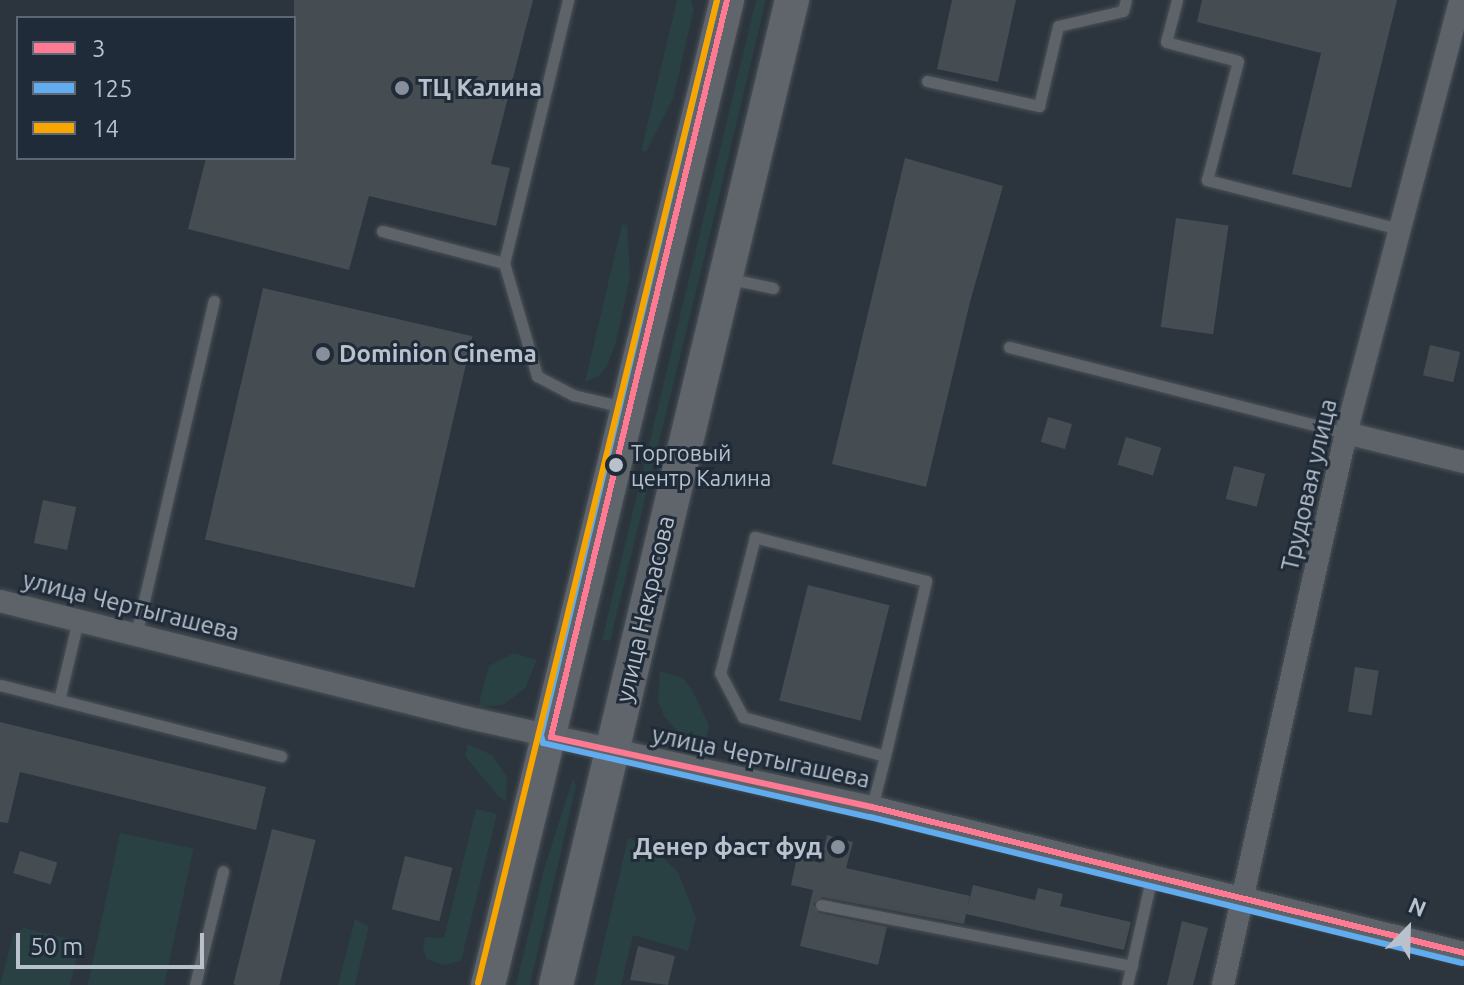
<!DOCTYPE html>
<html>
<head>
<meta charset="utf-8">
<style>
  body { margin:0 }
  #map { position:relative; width:1464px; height:985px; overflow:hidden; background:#2c353d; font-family:Ubuntu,sans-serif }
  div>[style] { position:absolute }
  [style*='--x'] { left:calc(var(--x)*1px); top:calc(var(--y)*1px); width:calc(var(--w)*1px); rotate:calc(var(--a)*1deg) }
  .green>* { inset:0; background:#294143; transform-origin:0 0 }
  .building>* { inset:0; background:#454c52; transform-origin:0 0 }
  .roads { filter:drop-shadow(0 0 2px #4b5157) drop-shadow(0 0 2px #4b5157) }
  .lane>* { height:11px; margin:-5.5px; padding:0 5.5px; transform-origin:5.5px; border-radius:5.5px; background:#5e636a }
  .street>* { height:22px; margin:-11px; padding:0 11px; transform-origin:11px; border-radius:11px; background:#5e636a }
  .primary>* { height:34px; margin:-17px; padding:0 17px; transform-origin:17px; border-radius:17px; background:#60656c }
  .bus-1>* { height:6px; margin:-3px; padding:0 3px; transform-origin:3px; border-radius:3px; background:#fe7a93 }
  .bus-2>* { height:6px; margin:-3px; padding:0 3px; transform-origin:3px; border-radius:3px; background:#60acee }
  .bus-3>* { height:6px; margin:-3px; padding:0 3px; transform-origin:3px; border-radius:3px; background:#f7a600 }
  .dots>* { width:22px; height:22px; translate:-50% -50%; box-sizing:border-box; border:4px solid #1f2b38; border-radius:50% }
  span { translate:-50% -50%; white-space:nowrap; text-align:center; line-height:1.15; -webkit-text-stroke:6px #1f2b38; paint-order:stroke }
  .bus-label { font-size:22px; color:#b8c1cc }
  .left { translate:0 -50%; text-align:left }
  .poi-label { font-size:24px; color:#b8c1cc; font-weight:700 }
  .right { translate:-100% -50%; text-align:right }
  .street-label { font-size:24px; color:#b8c1cc }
  .legend { position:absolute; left:16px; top:16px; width:280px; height:144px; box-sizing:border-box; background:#1f2b38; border:2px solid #5c6773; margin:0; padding:10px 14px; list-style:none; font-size:24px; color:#b8c1cc }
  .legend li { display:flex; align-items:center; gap:16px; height:40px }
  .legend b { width:40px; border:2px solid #5c6773 }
  .north { position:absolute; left:1368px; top:889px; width:80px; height:80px; -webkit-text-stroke:6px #1f2b38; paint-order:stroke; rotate:23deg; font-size:22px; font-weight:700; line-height:32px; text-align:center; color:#b8c1cc }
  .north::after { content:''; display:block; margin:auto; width:28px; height:36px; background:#b8c1cc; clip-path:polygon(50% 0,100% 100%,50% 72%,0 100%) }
  .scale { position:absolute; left:16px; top:933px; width:188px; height:36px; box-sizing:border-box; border:4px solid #b8c1cc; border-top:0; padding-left:10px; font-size:24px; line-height:28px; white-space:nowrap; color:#b8c1cc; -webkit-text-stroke:6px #1f2b38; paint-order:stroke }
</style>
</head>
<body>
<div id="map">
  <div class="green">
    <div style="clip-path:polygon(677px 0,691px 0,694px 8px,673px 99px,646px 152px,641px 151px)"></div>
    <div style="clip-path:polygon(756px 0,766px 0,705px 255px,610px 641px,602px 640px)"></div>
    <div style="clip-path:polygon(622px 224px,627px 225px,630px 277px,616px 342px,607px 366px,599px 376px,585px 382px)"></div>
    <div style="clip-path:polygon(514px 653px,537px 660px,525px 688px,503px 705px,478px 707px,489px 666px)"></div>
    <div style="clip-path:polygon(660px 671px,683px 678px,692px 690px,709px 725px,705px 744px,681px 736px,664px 716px,658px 701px)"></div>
    <div style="clip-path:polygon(468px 744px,492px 755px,507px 777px,506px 801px,499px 797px,465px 756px)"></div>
    <div style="clip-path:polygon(573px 778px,576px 786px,530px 985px,516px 985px,545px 866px)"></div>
    <div style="clip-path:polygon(476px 809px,497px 814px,461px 961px,443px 965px,427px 959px,423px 948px,425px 937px,444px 938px)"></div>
    <div style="left:120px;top:833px;width:75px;height:156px;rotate:12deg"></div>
    <div style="clip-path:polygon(628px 838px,653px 848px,678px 872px,696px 917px,688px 951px,633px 935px,621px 985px,594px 985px)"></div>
    <div style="clip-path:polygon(355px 919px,369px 926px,355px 985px,338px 985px)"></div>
    <div style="clip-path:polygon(24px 928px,70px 939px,79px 948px,70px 985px,0 985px,13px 936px)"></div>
  </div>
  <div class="building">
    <div style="clip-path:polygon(294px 0,533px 0,491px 164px,510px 168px,496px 226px,369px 196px,349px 270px,188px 229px,206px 158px,294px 158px)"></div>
    <div style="clip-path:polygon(952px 0,1016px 0,998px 82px,937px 69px)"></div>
    <div style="clip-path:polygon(1202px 0,1397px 0,1351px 188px,1292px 174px,1321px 53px,1197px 22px)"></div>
    <div style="clip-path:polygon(905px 158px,1003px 186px,970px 302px,926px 487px,832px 464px)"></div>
    <div style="left:1176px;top:218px;width:53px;height:110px;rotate:8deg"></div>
    <div style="left:263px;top:288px;width:215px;height:258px;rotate:13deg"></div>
    <div style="left:1430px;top:345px;width:31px;height:31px;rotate:13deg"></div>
    <div style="left:1048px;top:417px;width:25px;height:26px;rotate:16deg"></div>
    <div style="left:1126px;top:437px;width:37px;height:29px;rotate:17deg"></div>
    <div style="left:1234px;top:466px;width:32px;height:34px;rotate:14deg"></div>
    <div style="left:43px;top:500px;width:34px;height:44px;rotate:12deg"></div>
    <div style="left:808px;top:585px;width:84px;height:119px;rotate:14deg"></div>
    <div style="left:1355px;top:667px;width:24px;height:45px;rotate:9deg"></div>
    <div style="clip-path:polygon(0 722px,266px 787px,256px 830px,20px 772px,8px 823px,0 822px)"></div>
    <div style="left:272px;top:829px;width:45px;height:160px;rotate:14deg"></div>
    <div style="clip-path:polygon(827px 835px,853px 842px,846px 868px,970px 896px,967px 910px,973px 885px,1035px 900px,1038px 888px,1063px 894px,1060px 906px,1131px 922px,1124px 950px,966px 914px,964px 924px,822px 897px,813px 904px,819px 913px,887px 927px,878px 965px,800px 946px,813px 890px,791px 885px,797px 857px,821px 863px)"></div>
    <div style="left:20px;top:851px;width:39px;height:23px;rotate:17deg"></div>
    <div style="left:405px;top:856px;width:49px;height:55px;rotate:14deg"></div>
    <div style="clip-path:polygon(1182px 921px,1208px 928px,1193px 985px,1167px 985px)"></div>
    <div style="clip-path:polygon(638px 946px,675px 956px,668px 985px,630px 980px)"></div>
  </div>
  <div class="roads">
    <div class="lane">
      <div style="--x:1177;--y:0;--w:43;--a:104.7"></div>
      <div style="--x:1166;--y:42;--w:74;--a:14.8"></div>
      <div style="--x:1238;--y:61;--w:123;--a:104.6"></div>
      <div style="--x:1207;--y:180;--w:198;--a:14.3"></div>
      <div style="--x:927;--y:81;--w:115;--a:12.6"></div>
      <div style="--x:1039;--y:106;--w:82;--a:-76.6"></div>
      <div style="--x:1058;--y:26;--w:67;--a:-13"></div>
      <div style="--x:1123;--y:11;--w:11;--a:-75"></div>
      <div style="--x:382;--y:231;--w:126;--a:14.7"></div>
      <div style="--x:504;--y:263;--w:118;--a:73.7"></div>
      <div style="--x:537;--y:376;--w:41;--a:27.8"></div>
      <div style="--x:573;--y:395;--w:51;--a:13.5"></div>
      <div style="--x:504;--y:263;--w:271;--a:-76.3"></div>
      <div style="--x:731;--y:279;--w:43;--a:12.1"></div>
      <div style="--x:1009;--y:347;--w:348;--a:14.3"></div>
      <div style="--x:136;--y:635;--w:343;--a:-76.9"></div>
      <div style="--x:0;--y:685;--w:290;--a:14.2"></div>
      <div style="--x:59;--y:700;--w:82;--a:-76.6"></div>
      <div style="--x:872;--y:807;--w:53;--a:-75.7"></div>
      <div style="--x:885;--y:756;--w:180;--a:-76.8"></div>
      <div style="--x:926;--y:581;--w:177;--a:-165.6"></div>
      <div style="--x:755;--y:537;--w:140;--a:104.4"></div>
      <div style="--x:720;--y:673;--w:50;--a:62.4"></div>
      <div style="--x:743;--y:717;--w:147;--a:15.4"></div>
      <div style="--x:821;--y:905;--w:317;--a:11.1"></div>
      <div style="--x:195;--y:985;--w:117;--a:-76.2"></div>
      <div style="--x:1127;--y:985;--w:113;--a:-77.2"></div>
    </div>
    <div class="street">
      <div style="--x:1346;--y:433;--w:122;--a:13.8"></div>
      <div style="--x:0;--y:601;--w:479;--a:14"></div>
      <div style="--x:465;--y:717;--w:417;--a:12.5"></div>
      <div style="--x:872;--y:807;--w:610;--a:13.85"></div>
      <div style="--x:1223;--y:985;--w:566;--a:-77.44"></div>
      <div style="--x:1346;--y:433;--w:448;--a:-75.2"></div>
    </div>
    <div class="primary">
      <div style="--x:488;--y:985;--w:1014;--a:-76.36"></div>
      <div style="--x:556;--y:985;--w:1013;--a:-76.53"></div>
    </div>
  </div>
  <div class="bus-1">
    <div style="--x:727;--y:0;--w:758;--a:103.43"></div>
    <div style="--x:551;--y:737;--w:329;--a:12.3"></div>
    <div style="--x:872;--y:807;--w:610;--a:13.85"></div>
  </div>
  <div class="bus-2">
    <div style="--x:717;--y:0;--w:756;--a:103.47"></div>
    <div style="--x:541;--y:735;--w:8;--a:76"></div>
    <div style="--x:543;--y:743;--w:335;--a:12.8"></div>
    <div style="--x:870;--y:817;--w:610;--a:13.85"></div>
  </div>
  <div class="bus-3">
    <div style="--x:478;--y:983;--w:1012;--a:-76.33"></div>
  </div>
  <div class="dots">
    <div style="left:402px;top:88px;background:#87909a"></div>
    <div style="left:323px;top:354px;background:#87909a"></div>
    <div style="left:616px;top:465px;background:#b8c1cc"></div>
    <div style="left:838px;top:847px;background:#87909a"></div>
  </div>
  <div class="bus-label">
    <span class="left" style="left:631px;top:465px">Торговый<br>центр Калина</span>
  </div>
  <div class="poi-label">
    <span class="left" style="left:418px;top:88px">ТЦ Калина</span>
    <span class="left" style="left:339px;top:354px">Dominion Cinema</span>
    <span class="right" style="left:822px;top:847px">Денер фаст фуд</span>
  </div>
  <div class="street-label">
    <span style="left:1309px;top:485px;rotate:-77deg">Трудовая улица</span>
    <span style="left:131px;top:606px;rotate:14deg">улица Чертыгашева</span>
    <span style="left:645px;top:609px;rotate:-77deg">улица Некрасова</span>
    <span style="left:761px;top:757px;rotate:12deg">улица Чертыгашева</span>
  </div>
  <ul class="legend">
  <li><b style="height:10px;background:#fe7a93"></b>3</li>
  <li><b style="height:10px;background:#60acee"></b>125</li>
  <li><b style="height:10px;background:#f7a600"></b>14</li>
  </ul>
  <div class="north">N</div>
  <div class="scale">50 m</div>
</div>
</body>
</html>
